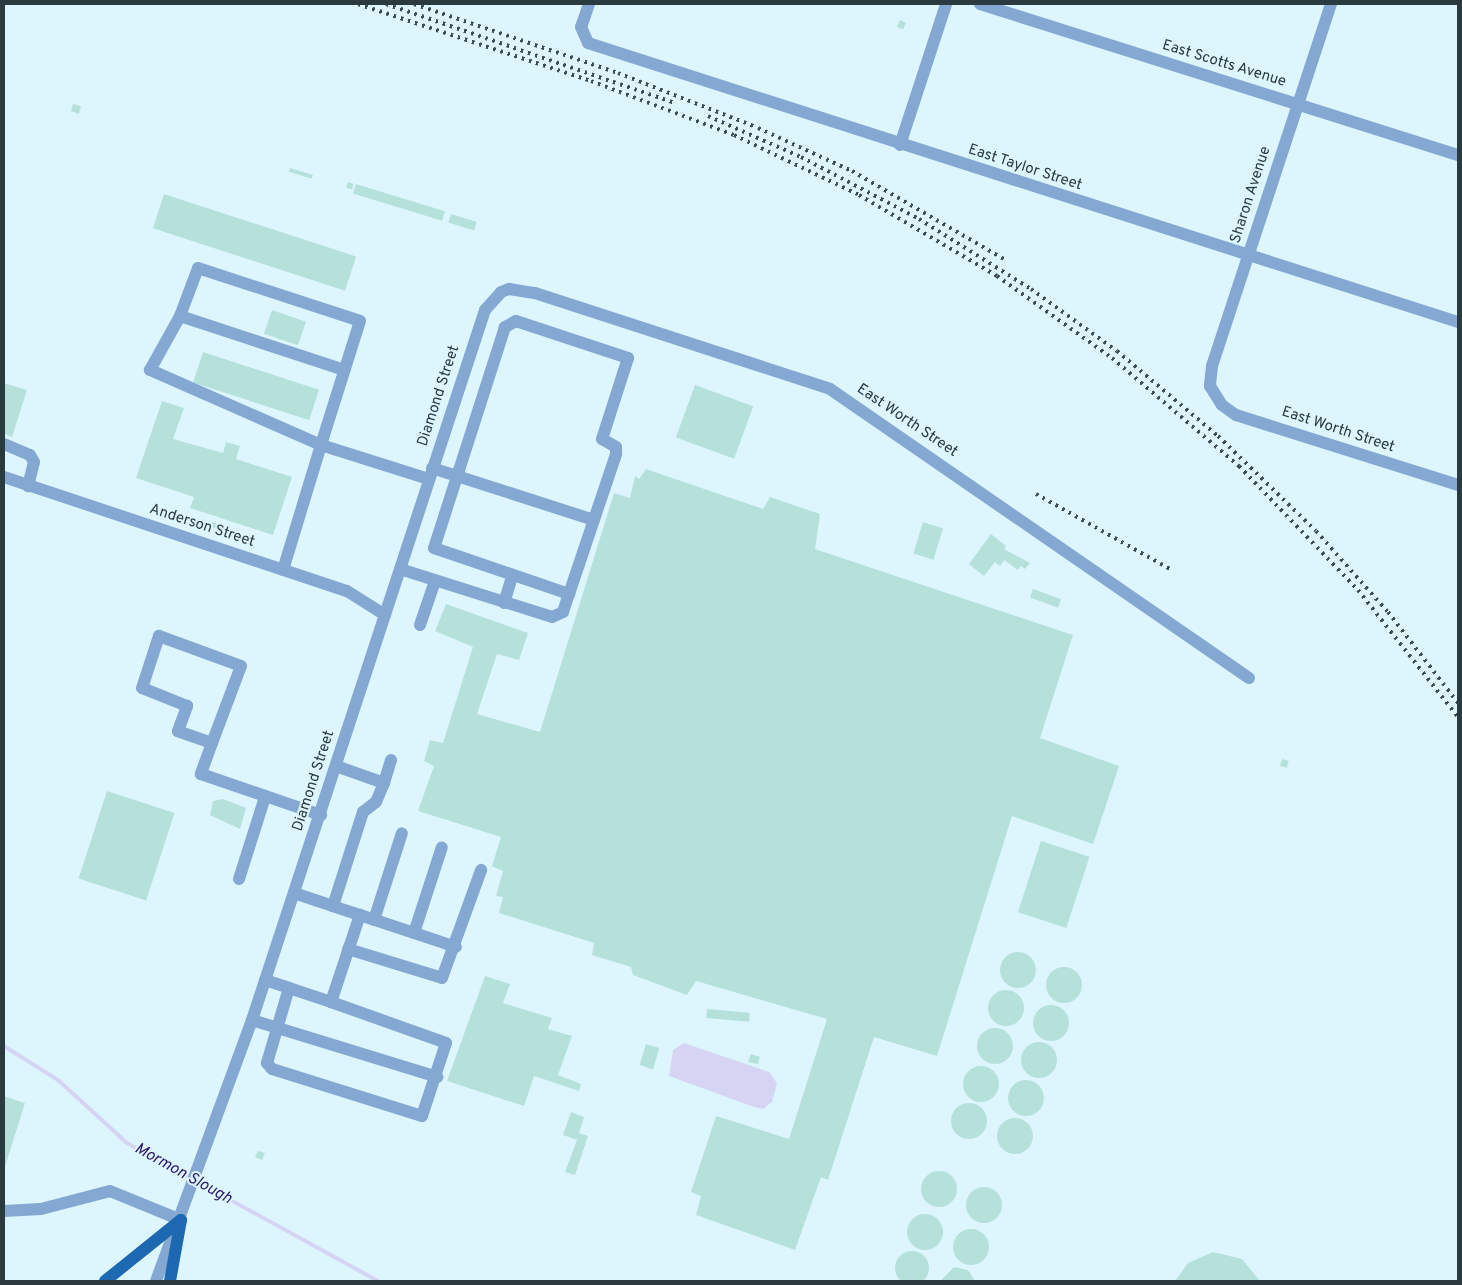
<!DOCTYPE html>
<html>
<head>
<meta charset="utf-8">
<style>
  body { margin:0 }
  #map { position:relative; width:1462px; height:1285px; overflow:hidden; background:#ddf6fe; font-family:Overpass,sans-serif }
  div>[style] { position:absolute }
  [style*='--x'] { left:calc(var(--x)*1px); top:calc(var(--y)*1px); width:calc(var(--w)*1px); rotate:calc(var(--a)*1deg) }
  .water>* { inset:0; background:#d5d5f3 }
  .stream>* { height:4px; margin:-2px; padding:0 2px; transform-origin:2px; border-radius:2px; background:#d5d5f3 }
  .building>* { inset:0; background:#b6e1db; transform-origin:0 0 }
  .round { border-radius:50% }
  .minor>* { height:12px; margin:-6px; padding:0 6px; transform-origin:6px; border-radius:6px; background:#84a8d2 }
  .major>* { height:12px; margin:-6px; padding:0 6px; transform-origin:6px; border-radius:6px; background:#1c68b1 }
  .rail>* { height:4px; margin-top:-2px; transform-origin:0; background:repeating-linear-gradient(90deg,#3c4d53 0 2.5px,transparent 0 7.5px) }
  span { translate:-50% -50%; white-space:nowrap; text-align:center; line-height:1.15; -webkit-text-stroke:4px #ddf6fe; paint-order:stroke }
  .street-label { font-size:15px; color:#2a3a3f }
  .water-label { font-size:16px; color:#2b1869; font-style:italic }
  .frame { position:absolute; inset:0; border:5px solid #2a3a3f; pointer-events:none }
</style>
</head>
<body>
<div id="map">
  <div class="water">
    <div style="clip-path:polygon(684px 1043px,769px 1072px,777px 1083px,772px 1102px,763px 1109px,754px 1107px,669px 1076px,673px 1050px)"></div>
  </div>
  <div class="stream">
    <div style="--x:4;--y:1046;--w:64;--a:32.2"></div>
    <div style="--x:58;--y:1080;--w:93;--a:42.4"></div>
    <div style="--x:127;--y:1143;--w:286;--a:28.8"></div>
  </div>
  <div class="building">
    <div style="clip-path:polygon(900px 20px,906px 23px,903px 29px,897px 27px)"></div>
    <div style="clip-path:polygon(73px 104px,81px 106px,79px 114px,71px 111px)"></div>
    <div style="left:290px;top:168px;width:24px;height:4px;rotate:17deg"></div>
    <div style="left:348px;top:182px;width:6px;height:6px;rotate:18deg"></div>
    <div style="left:356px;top:184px;width:93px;height:10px;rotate:17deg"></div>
    <div style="left:164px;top:194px;width:202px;height:36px;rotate:18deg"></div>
    <div style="left:451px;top:214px;width:27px;height:9px;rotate:17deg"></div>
    <div style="left:272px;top:310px;width:36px;height:25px;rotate:19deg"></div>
    <div style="left:203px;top:352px;width:122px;height:32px;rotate:18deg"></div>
    <div style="clip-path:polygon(4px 383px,27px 390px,12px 437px,4px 434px)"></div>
    <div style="left:695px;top:385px;width:62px;height:56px;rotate:20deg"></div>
    <div style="clip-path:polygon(162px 401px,184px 408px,173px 439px,223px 453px,226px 442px,240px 446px,236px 459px,292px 477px,273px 535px,190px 508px,194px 497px,136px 478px)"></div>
    <div style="clip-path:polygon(646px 469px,763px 509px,770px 497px,820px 514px,815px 549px,1073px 635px,1040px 738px,1119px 766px,1093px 844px,1012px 816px,937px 1056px,874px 1037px,828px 1180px,821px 1177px,795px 1250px,696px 1215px,701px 1196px,691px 1192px,716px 1116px,789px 1139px,827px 1019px,696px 981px,687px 995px,633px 975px,631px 967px,592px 955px,594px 943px,499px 913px,503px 897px,496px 896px,503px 871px,492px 866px,501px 837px,418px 811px,434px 766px,424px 761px,430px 740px,443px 743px,473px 647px,435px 631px,446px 604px,528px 633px,519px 660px,497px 654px,477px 714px,540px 732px,614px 493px,630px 498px,635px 476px,639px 479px)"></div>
    <div style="left:201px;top:519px;width:31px;height:5px;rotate:17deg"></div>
    <div style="left:923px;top:522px;width:21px;height:33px;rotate:17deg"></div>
    <div style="clip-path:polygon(991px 534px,1006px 546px,1004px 549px,1030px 563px,1025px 569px,1021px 566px,1018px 570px,1004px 560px,1000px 566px,995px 562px,984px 576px,969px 564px)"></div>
    <div style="left:1033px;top:589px;width:30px;height:9px;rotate:20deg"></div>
    <div style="left:1282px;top:759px;width:7px;height:7px;rotate:16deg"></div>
    <div style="left:107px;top:791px;width:71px;height:92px;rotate:18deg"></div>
    <div style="clip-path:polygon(223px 799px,246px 808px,240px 829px,210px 815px,213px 801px)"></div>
    <div style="left:1041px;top:841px;width:51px;height:75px;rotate:18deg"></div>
    <div class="round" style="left:1000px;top:952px;width:36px;height:36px"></div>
    <div class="round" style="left:1046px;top:967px;width:36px;height:36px"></div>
    <div style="clip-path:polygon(485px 976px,510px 984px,503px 1003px,552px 1018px,548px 1029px,572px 1036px,558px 1075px,581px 1084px,579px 1091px,534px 1076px,524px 1106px,447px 1081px)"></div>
    <div class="round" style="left:988px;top:990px;width:36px;height:36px"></div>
    <div class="round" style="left:1033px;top:1005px;width:36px;height:36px"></div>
    <div style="left:707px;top:1009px;width:43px;height:9px;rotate:5deg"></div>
    <div class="round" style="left:977px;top:1028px;width:36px;height:36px"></div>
    <div class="round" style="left:1021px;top:1042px;width:36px;height:36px"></div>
    <div style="left:646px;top:1044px;width:14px;height:22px;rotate:17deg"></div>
    <div style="clip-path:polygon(751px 1054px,760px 1057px,758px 1064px,748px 1062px)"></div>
    <div class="round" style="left:963px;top:1066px;width:36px;height:36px"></div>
    <div class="round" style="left:1008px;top:1080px;width:36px;height:36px"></div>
    <div style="clip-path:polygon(4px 1096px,25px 1103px,4px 1170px)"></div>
    <div class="round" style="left:951px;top:1103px;width:36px;height:36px"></div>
    <div style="clip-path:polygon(571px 1112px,584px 1117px,579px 1133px,588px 1136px,575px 1175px,565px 1172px,577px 1140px,563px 1135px)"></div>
    <div class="round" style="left:997px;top:1118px;width:36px;height:36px"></div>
    <div style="clip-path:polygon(258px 1151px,265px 1153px,262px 1160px,255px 1157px)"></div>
    <div class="round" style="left:921px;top:1171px;width:36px;height:36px"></div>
    <div class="round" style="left:966px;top:1187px;width:36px;height:36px"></div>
    <div class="round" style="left:907px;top:1214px;width:36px;height:36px"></div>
    <div class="round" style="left:953px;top:1229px;width:36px;height:36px"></div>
    <div class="round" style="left:895px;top:1251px;width:34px;height:34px"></div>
    <div style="clip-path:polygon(1213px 1252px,1242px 1259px,1260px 1281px,1175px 1281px,1188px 1263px)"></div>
    <div style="clip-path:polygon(954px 1267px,968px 1270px,975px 1281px,940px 1281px)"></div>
  </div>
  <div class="minor">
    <div style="--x:589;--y:4;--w:24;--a:109"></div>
    <div style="--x:581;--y:27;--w:17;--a:66"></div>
    <div style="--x:588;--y:43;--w:914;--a:17.78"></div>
    <div style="--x:980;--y:4;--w:501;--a:17.53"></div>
    <div style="--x:1331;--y:4;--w:381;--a:108.2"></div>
    <div style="--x:1212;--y:366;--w:20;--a:96"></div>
    <div style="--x:1210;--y:386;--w:22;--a:58"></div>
    <div style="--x:1222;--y:405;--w:17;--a:36"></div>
    <div style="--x:1236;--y:415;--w:233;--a:17.5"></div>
    <div style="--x:900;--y:145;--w:148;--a:-71.9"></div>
    <div style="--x:180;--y:316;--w:51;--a:-69.4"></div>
    <div style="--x:198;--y:268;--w:170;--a:18.1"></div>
    <div style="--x:360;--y:321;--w:130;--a:107.5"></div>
    <div style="--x:321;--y:445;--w:187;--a:-156.3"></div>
    <div style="--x:150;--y:370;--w:62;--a:-60.9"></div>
    <div style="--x:180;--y:316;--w:173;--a:18.2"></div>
    <div style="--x:4;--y:444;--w:28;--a:23"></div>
    <div style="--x:30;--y:455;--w:8;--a:60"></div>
    <div style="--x:34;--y:462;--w:25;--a:104"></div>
    <div style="--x:432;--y:468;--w:170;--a:17.8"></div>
    <div style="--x:4;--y:477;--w:361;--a:18.4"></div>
    <div style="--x:347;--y:591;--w:45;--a:32.3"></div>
    <div style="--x:400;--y:569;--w:159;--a:17.5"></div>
    <div style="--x:552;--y:617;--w:12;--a:-24"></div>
    <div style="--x:563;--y:612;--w:19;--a:-72"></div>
    <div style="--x:569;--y:594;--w:148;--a:-71.4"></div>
    <div style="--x:616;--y:454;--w:7;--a:-90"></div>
    <div style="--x:616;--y:447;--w:16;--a:-150"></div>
    <div style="--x:602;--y:439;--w:85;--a:-72.2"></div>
    <div style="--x:628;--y:358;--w:118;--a:-161.7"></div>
    <div style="--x:516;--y:321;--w:13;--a:151"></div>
    <div style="--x:505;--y:327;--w:232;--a:107.8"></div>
    <div style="--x:434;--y:548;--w:143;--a:18.8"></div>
    <div style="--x:283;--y:570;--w:131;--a:-73.1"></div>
    <div style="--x:321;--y:445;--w:113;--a:17.5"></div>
    <div style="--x:504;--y:603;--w:28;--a:-73"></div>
    <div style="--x:420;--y:625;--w:46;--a:-71.2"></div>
    <div style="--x:212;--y:743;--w:36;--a:-161"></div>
    <div style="--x:178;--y:731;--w:27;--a:-70"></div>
    <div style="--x:187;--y:706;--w:48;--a:-158.2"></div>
    <div style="--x:142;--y:688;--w:55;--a:-71.9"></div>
    <div style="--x:159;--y:636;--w:87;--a:20.1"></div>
    <div style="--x:241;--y:666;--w:82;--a:110.6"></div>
    <div style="--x:212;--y:743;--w:33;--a:110"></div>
    <div style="--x:201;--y:774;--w:127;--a:18.9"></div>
    <div style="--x:384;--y:783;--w:24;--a:-73"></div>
    <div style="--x:239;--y:879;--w:86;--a:-72.4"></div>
    <div style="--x:294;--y:893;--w:41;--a:18.4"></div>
    <div style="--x:360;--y:915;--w:101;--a:18.4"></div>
    <div style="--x:374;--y:920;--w:91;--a:-72.2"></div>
    <div style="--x:414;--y:933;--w:90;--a:-72"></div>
    <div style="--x:348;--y:949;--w:98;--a:17.1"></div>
    <div style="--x:442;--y:978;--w:115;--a:-70.1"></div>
    <div style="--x:265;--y:980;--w:25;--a:18"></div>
    <div style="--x:331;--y:1002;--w:122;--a:19.6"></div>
    <div style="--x:446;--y:1043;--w:77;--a:108.2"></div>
    <div style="--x:422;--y:1116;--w:157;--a:-162.6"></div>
    <div style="--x:272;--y:1069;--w:8;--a:-130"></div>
    <div style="--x:267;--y:1063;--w:78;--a:-73.7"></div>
    <div style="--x:289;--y:988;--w:44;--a:18.4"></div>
    <div style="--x:331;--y:1002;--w:92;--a:-71.6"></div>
    <div style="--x:360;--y:915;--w:28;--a:-162"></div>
    <div style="--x:333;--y:906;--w:99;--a:-72.3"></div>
    <div style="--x:363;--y:812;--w:16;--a:-38"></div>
    <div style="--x:376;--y:802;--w:21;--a:-67"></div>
    <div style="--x:384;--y:783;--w:51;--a:-160.5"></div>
    <div style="--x:252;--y:1020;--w:194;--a:17.1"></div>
    <div style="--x:4;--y:1211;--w:37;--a:-3"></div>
    <div style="--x:41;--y:1209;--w:71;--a:-14.6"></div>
    <div style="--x:110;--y:1191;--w:77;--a:22.2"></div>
    <div style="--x:156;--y:1281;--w:278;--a:-69.8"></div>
    <div style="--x:252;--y:1020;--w:747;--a:-71.83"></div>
    <div style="--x:485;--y:310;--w:24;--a:-48"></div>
    <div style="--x:501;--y:292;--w:9;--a:-21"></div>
    <div style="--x:509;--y:289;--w:26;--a:9"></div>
    <div style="--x:535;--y:293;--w:310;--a:18"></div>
    <div style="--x:830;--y:389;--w:509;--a:34.6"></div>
  </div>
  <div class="major">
    <div style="--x:105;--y:1281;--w:97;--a:-38.8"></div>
    <div style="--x:170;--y:1281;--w:62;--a:-79.8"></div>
  </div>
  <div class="rail">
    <div style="--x:358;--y:4;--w:245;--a:18.3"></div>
    <div style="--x:591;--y:81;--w:153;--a:20.7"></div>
    <div style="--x:734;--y:135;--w:139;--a:25.6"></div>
    <div style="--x:859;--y:195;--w:160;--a:30.4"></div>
    <div style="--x:997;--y:276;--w:141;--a:35.5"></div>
    <div style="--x:1112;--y:358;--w:167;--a:40.4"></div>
    <div style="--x:1239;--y:466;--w:172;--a:46.2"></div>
    <div style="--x:1358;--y:590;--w:162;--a:51.8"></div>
    <div style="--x:386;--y:4;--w:305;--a:18.9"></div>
    <div style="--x:414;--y:4;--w:215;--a:18.7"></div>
    <div style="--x:618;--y:73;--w:150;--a:21.4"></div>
    <div style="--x:758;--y:128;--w:103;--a:24.6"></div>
    <div style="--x:852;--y:171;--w:179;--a:30.1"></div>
    <div style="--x:708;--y:116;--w:102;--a:23.8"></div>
    <div style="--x:801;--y:157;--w:133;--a:27.7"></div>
    <div style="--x:919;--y:219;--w:132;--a:32"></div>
    <div style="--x:1031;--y:289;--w:106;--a:35.8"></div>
    <div style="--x:1117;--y:351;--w:132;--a:40.1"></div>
    <div style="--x:1218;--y:436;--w:136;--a:44.1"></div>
    <div style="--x:1316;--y:531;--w:108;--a:48.4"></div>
    <div style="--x:1388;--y:612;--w:115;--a:52.4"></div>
    <div style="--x:1036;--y:494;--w:154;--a:29.2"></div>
  </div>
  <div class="street-label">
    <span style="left:1224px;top:64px;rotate:17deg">East Scotts Avenue</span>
    <span style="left:1025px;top:168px;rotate:18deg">East Taylor Street</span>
    <span style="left:1251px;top:195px;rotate:-72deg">Sharon Avenue</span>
    <span style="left:439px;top:396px;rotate:-72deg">Diamond Street</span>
    <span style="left:907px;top:421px;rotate:34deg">East Worth Street</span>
    <span style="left:1338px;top:430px;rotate:18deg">East Worth Street</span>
    <span style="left:202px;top:526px;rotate:18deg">Anderson Street</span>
    <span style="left:314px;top:781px;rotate:-72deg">Diamond Street</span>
  </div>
  <div class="water-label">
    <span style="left:183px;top:1174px;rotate:29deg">Mormon Slough</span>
  </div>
  <div class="frame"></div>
</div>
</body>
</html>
